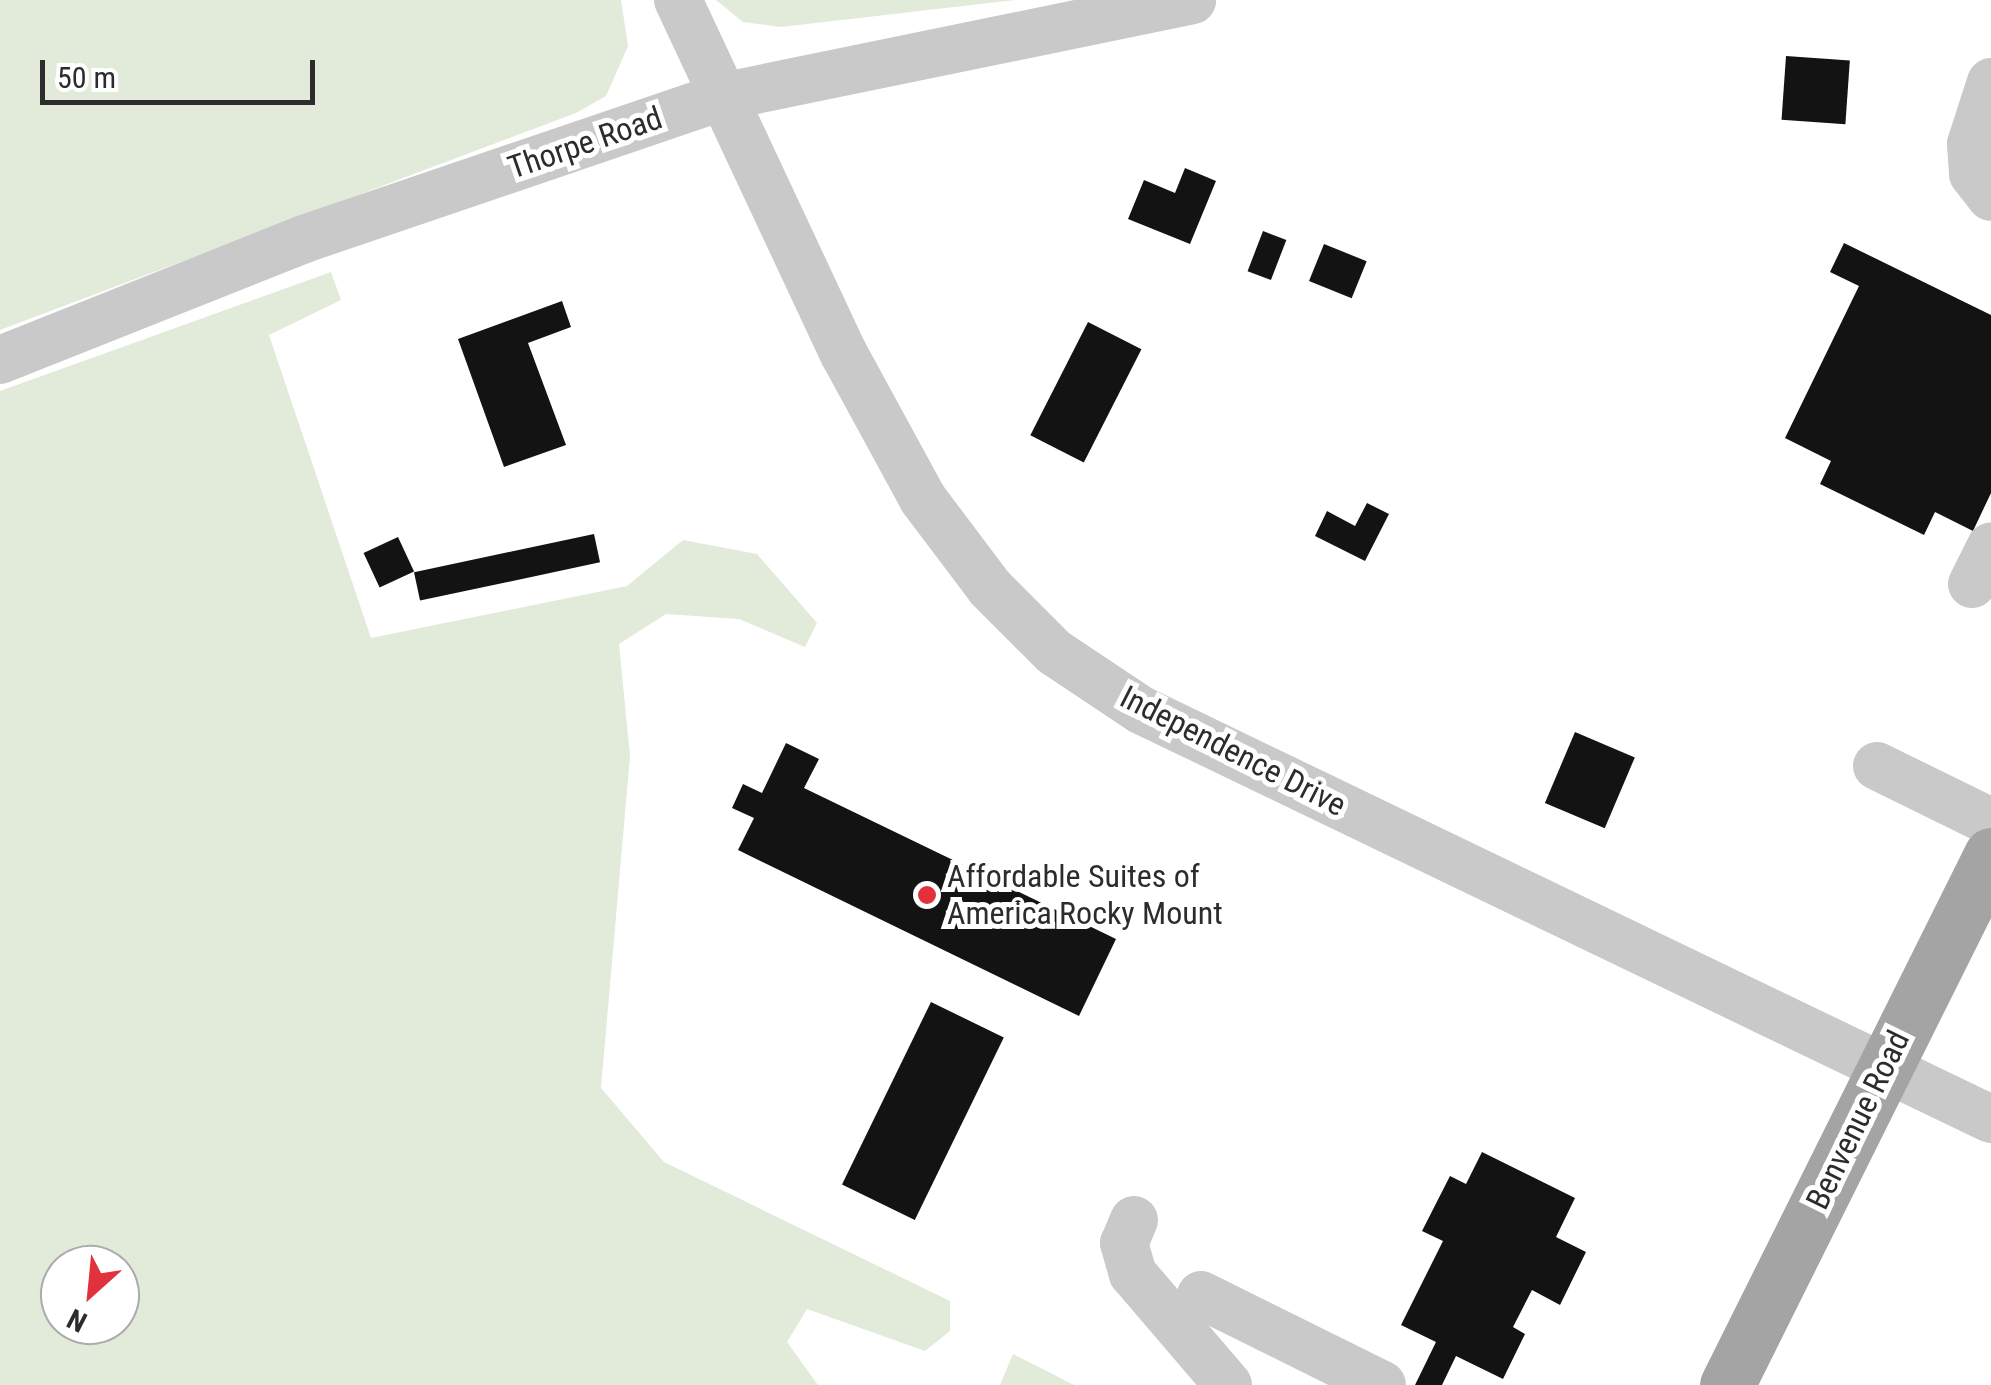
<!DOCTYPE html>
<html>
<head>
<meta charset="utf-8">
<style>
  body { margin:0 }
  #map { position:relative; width:1991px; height:1385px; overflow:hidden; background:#fff; font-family:"Roboto Condensed",sans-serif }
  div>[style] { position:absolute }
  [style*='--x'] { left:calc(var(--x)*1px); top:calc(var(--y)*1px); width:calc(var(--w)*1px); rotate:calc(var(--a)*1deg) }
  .green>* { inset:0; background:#e2eada }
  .building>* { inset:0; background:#131313; transform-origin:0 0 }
  .minor>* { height:48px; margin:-24px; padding:0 24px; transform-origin:24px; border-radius:24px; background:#c9c9c9 }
  .major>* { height:55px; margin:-27.5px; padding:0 27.5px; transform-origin:27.5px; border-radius:27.5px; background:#a4a4a4 }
  .dots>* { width:28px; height:28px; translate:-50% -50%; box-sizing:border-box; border:5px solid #fff; border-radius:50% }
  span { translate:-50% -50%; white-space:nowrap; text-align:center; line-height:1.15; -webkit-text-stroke:10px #fff; paint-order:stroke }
  .street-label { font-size:32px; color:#2c2c2c }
  .poi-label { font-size:32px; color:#2c2c2c }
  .left { translate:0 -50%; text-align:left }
  .north { position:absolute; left:40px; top:1245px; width:100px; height:100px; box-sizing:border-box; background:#fff; border:2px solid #ababab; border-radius:50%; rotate:207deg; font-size:28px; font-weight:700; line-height:40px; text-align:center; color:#2c2c2c }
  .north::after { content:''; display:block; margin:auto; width:35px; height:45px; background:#e0313c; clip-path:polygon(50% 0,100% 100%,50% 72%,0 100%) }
  .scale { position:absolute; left:40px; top:60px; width:275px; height:45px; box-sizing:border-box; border:5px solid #2c2c2c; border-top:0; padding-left:12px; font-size:30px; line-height:35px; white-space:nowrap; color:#2c2c2c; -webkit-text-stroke:8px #fff; paint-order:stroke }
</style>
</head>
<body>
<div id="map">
  <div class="green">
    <div style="clip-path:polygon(0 0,621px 0,628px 46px,606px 96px,576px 113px,0 330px)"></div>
    <div style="clip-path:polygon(716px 0,1015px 0,781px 27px,743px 22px)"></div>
    <div style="clip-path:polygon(evenodd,331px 272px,341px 300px,269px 335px,371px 638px,627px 586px,683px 540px,757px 554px,817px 623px,805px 647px,739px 619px,666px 614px,619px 644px,630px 756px,601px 1088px,664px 1162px,950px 1301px,950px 1331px,925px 1351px,807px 1309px,787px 1342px,818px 1385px,0 1385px,0 391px,331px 272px,60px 1265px,120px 1265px,120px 1325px,60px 1325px,60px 1265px)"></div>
    <div style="clip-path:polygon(1013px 1354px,1074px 1385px,1000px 1385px)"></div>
  </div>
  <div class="building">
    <div style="left:1786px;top:56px;width:64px;height:64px;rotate:4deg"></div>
    <div style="clip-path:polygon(1185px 168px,1216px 181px,1190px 244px,1128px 219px,1144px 180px,1175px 193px)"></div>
    <div style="left:1263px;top:231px;width:25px;height:43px;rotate:21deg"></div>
    <div style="clip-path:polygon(1844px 243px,1991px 315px,1991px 493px,1973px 531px,1935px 512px,1924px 535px,1820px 484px,1831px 461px,1785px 438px,1859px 286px,1830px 272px)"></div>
    <div style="left:1324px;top:244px;width:46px;height:40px;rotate:22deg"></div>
    <div style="clip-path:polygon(562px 301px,571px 327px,528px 343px,566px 445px,504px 467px,458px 339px)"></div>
    <div style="left:1088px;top:322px;width:60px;height:127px;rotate:27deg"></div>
    <div style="clip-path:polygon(1367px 503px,1389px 514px,1365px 561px,1315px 536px,1327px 511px,1355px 526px)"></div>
    <div style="left:594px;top:534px;width:29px;height:184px;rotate:78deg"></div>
    <div style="left:398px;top:537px;width:38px;height:38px;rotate:65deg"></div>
    <div style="left:1575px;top:732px;width:65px;height:77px;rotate:23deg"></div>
    <div style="clip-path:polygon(786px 743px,819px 759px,804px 788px,1116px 939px,1079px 1016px,738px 850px,754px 818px,732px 808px,743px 784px,762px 793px)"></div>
    <div style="left:931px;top:1002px;width:81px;height:203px;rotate:26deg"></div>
    <div style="clip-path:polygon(1482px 1152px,1575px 1198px,1556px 1237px,1586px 1252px,1560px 1305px,1532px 1290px,1513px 1327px,1525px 1334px,1503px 1379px,1456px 1356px,1442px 1385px,1415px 1385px,1436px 1342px,1401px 1325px,1443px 1241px,1422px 1231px,1450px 1176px,1466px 1184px)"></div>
  </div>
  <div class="minor">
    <div style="--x:678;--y:0;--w:391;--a:64.9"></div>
    <div style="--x:844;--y:354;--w:165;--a:61.4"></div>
    <div style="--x:923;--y:499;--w:111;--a:53"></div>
    <div style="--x:990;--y:588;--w:91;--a:45"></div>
    <div style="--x:1054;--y:652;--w:105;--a:33.7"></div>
    <div style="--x:1141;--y:710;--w:943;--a:25.7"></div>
    <div style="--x:1991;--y:82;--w:65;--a:107.9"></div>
    <div style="--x:1971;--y:144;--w:30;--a:86"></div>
    <div style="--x:1973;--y:174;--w:29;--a:52"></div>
    <div style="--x:0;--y:360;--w:327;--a:-21.7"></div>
    <div style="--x:304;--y:239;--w:441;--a:-18.8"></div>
    <div style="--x:721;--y:97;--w:481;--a:-11.6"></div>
    <div style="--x:1972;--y:584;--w:42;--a:-63.4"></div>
    <div style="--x:1877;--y:766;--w:127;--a:26.2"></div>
    <div style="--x:1134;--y:1220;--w:25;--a:113"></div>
    <div style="--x:1124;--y:1243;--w:32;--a:74"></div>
    <div style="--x:1133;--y:1274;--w:146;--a:49.4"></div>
    <div style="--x:1201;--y:1295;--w:202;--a:26.4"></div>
  </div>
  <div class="major">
    <div style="--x:1727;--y:1385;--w:592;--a:-63.52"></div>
  </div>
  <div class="dots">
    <div style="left:927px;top:895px;background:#e0313c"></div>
  </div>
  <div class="street-label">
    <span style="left:585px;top:143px;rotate:-19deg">Thorpe Road</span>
    <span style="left:1233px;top:751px;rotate:27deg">Independence Drive</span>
    <span style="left:1858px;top:1120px;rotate:-64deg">Benvenue Road</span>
  </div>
  <div class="poi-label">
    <span class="left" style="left:947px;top:895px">Affordable Suites of<br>America Rocky Mount</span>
  </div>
  <div class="north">N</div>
  <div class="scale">50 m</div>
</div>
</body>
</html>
